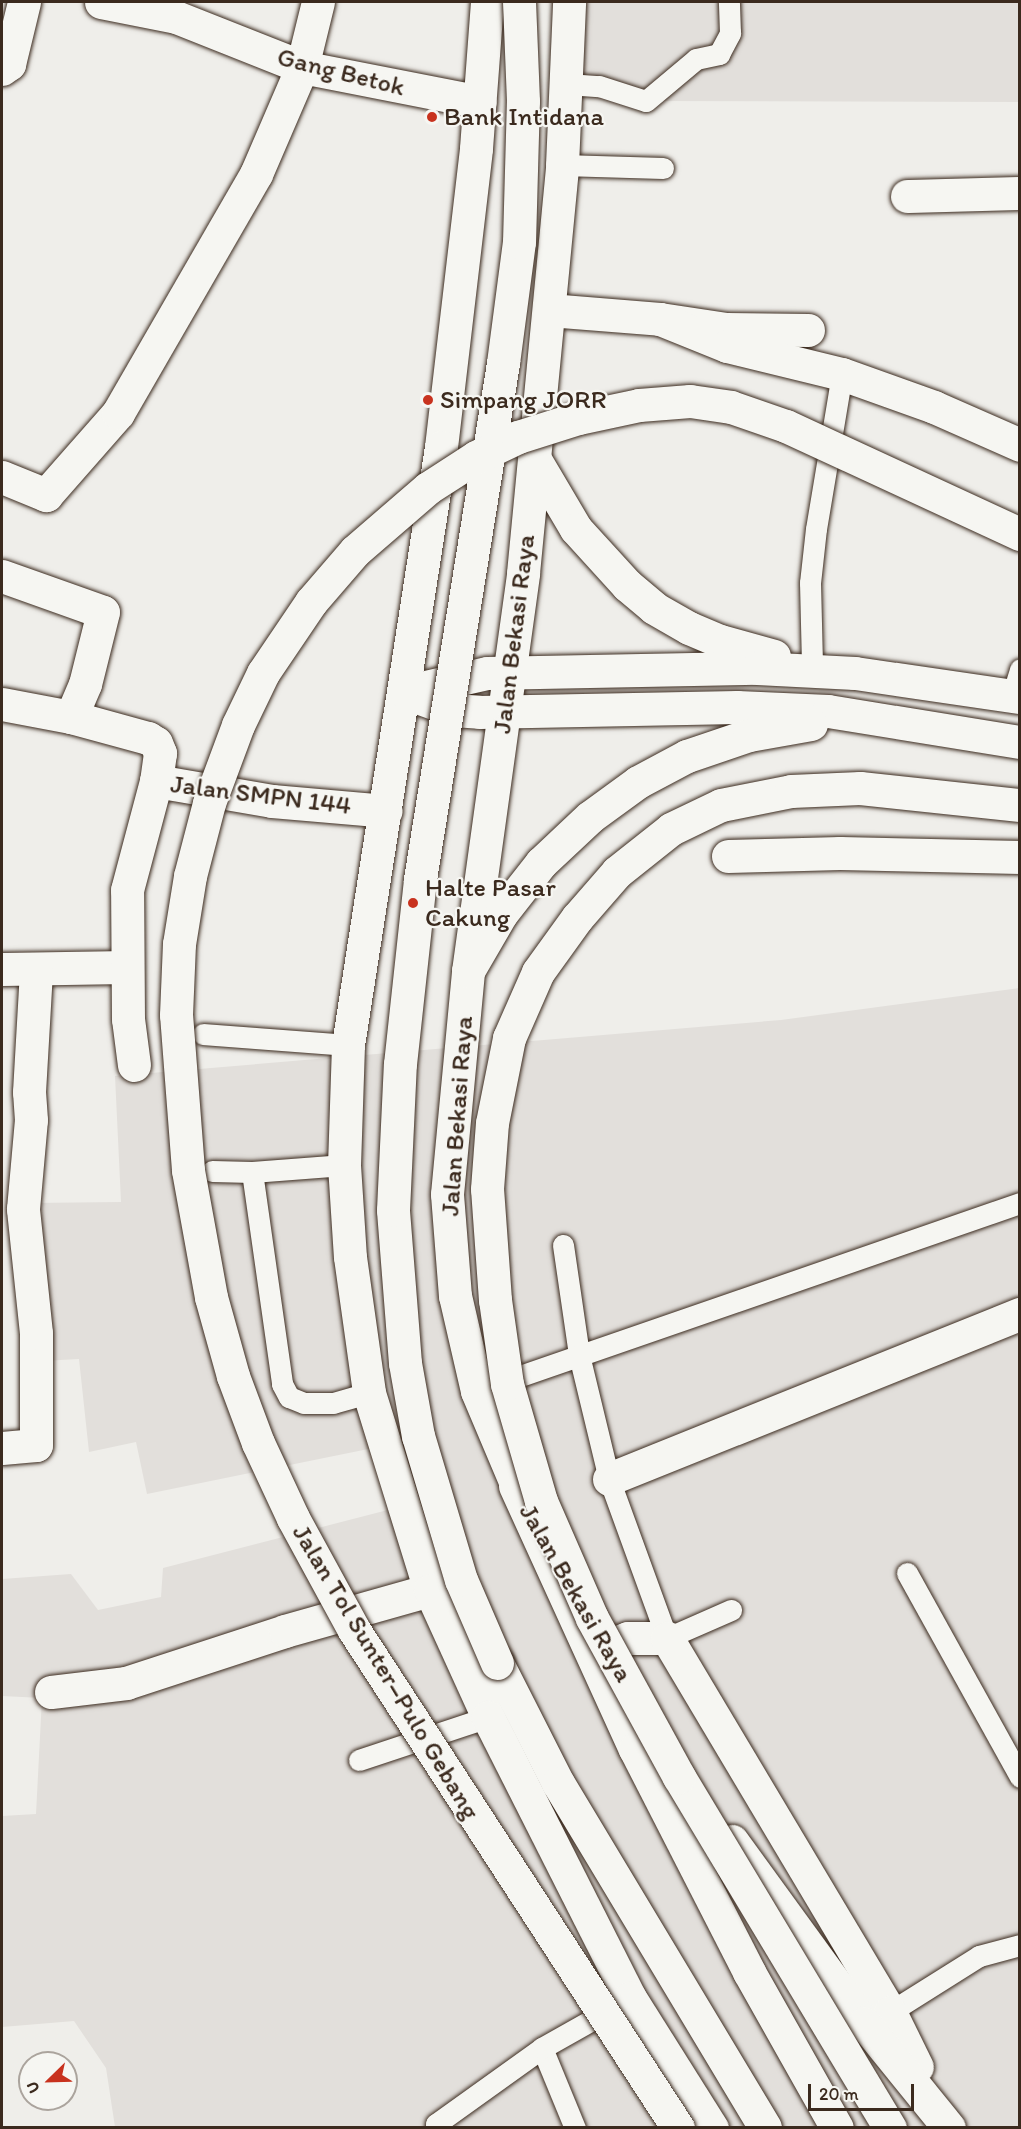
<!DOCTYPE html>
<html>
<head>
<meta charset="utf-8">
<style>
  body { margin:0 }
  #map { position:relative; width:1021px; height:2129px; overflow:hidden; background:#efeeea; font-family:Itim,sans-serif }
  div>[style] { position:absolute }
  [style*='--x'] { left:calc(var(--x)*1px); top:calc(var(--y)*1px); width:calc(var(--w)*1px); rotate:calc(var(--a)*1deg) }
  .built>* { inset:0; background:#e2dfdb }
  .roads { filter:drop-shadow(0 0 2px #3b2a1e) drop-shadow(0 0 2px #3b2a1e) }
  .service>* { height:21px; margin:-10.5px; padding:0 10.5px; transform-origin:10.5px; border-radius:10.5px; background:#f6f6f2 }
  .minor>* { height:33px; margin:-16.5px; padding:0 16.5px; transform-origin:16.5px; border-radius:16.5px; background:#f6f6f2 }
  .trunk>* { height:33px; margin:-16.5px; padding:0 16.5px; transform-origin:16.5px; border-radius:16.5px; background:#f6f6f2 }
  .motorway>* { height:33px; margin:-16.5px; padding:0 16.5px; transform-origin:16.5px; border-radius:16.5px; background:#f6f6f2 }
  .bridges { filter:drop-shadow(0 0 2px #3b2a1e) drop-shadow(0 0 2px #3b2a1e) }
  .motorway-bridge>* { height:33px; margin:-16.5px; padding:0 16.5px; transform-origin:16.5px; border-radius:16.5px; background:#f6f6f2 }
  .dots>* { width:16px; height:16px; translate:-50% -50%; box-sizing:border-box; border:3px solid #f6f6f2; border-radius:50% }
  span { translate:-50% -50%; white-space:nowrap; text-align:center; line-height:1.15; -webkit-text-stroke:4.5px #f6f6f2; paint-order:stroke }
  .street-label { font-size:26px; color:#3b2a1e }
  .poi-label { font-size:26px; color:#3b2a1e }
  .left { translate:0 -50%; text-align:left }
  .frame { position:absolute; inset:0; border:3px solid #3b2a1e; pointer-events:none }
  .north { position:absolute; left:18px; top:2051px; width:60px; height:60px; box-sizing:border-box; background:#f6f6f2; border:2px solid #aba49d; border-radius:50%; rotate:247deg; font-size:16px; font-weight:700; line-height:24px; text-align:center; color:#3b2a1e }
  .north::after { content:''; display:block; margin:auto; width:21px; height:27px; background:#c8321e; clip-path:polygon(50% 0,100% 100%,50% 72%,0 100%) }
  .scale { position:absolute; left:808px; top:2084px; width:106px; height:27px; box-sizing:border-box; border:3px solid #3b2a1e; border-top:0; padding-left:8px; font-size:18px; line-height:21px; white-space:nowrap; color:#3b2a1e; -webkit-text-stroke:4px #f6f6f2; paint-order:stroke }
</style>
</head>
<body>
<div id="map">
  <div class="built">
    <div style="clip-path:polygon(563px 2px,1019px 2px,1019px 102px,646px 101px,567px 84px)"></div>
    <div style="clip-path:polygon(1019px 988px,1019px 2127px,115px 2127px,106px 2068px,74px 2021px,2px 2027px,2px 1816px,36px 1814px,42px 1698px,2px 1696px,2px 1579px,71px 1574px,98px 1610px,161px 1597px,163px 1568px,411px 1504px,388px 1445px,147px 1494px,136px 1442px,89px 1452px,79px 1359px,42px 1361px,29px 1203px,121px 1202px,115px 1076px,781px 1020px)"></div>
  </div>
  <div class="roads">
    <div class="service">
      <div style="--x:567;--y:84;--w:32;--a:4"></div>
      <div style="--x:599;--y:86;--w:49;--a:17.7"></div>
      <div style="--x:646;--y:101;--w:65;--a:-40"></div>
      <div style="--x:696;--y:59;--w:24;--a:-12"></div>
      <div style="--x:719;--y:54;--w:24;--a:-62"></div>
      <div style="--x:730;--y:33;--w:31;--a:-92"></div>
      <div style="--x:562;--y:165;--w:101;--a:1.7"></div>
      <div style="--x:812;--y:664;--w:81;--a:-91.4"></div>
      <div style="--x:810;--y:583;--w:54;--a:-83.7"></div>
      <div style="--x:816;--y:529;--w:157;--a:-80.5"></div>
      <div style="--x:1012;--y:696;--w:28;--a:-73"></div>
      <div style="--x:203;--y:1034;--w:145;--a:4.3"></div>
      <div style="--x:212;--y:1171;--w:40;--a:1.4"></div>
      <div style="--x:252;--y:1172;--w:92;--a:-4.4"></div>
      <div style="--x:252;--y:1172;--w:214;--a:81.9"></div>
      <div style="--x:282;--y:1384;--w:15;--a:62"></div>
      <div style="--x:289;--y:1397;--w:16;--a:22"></div>
      <div style="--x:304;--y:1403;--w:29;--a:0"></div>
      <div style="--x:333;--y:1403;--w:37;--a:-16"></div>
      <div style="--x:563;--y:1245;--w:111;--a:81.7"></div>
      <div style="--x:579;--y:1355;--w:128;--a:76.4"></div>
      <div style="--x:609;--y:1479;--w:169;--a:70"></div>
      <div style="--x:667;--y:1638;--w:70;--a:-23.6"></div>
      <div style="--x:497;--y:1384;--w:553;--a:-19.09"></div>
      <div style="--x:907;--y:1573;--w:233;--a:61"></div>
      <div style="--x:359;--y:1760;--w:136;--a:-18.4"></div>
      <div style="--x:890;--y:2012;--w:105;--a:-32.2"></div>
      <div style="--x:979;--y:1956;--w:42;--a:-15"></div>
      <div style="--x:542;--y:2048;--w:87;--a:67.6"></div>
      <div style="--x:436;--y:2128;--w:4;--a:-90"></div>
      <div style="--x:436;--y:2124;--w:130;--a:-35.6"></div>
      <div style="--x:542;--y:2048;--w:81;--a:-29.4"></div>
    </div>
    <div class="minor">
      <div style="--x:101;--y:2;--w:76;--a:11.3"></div>
      <div style="--x:176;--y:17;--w:136;--a:21.6"></div>
      <div style="--x:302;--y:67;--w:181;--a:11.1"></div>
      <div style="--x:2;--y:69;--w:9;--a:-36"></div>
      <div style="--x:9;--y:64;--w:64;--a:-76.4"></div>
      <div style="--x:907;--y:196;--w:113;--a:-1.5"></div>
      <div style="--x:549;--y:310;--w:111;--a:4.6"></div>
      <div style="--x:660;--y:319;--w:67;--a:8.6"></div>
      <div style="--x:726;--y:329;--w:82;--a:0.7"></div>
      <div style="--x:660;--y:319;--w:72;--a:21.9"></div>
      <div style="--x:727;--y:346;--w:118;--a:13.7"></div>
      <div style="--x:842;--y:374;--w:98;--a:19.7"></div>
      <div style="--x:934;--y:407;--w:94;--a:23.8"></div>
      <div style="--x:2;--y:477;--w:48;--a:22.2"></div>
      <div style="--x:46;--y:495;--w:109;--a:-48.7"></div>
      <div style="--x:118;--y:413;--w:276;--a:-60"></div>
      <div style="--x:256;--y:174;--w:116;--a:-66.7"></div>
      <div style="--x:302;--y:67;--w:67;--a:-76.2"></div>
      <div style="--x:2;--y:576;--w:107;--a:19.6"></div>
      <div style="--x:103;--y:612;--w:74;--a:104"></div>
      <div style="--x:85;--y:684;--w:36;--a:113"></div>
      <div style="--x:2;--y:704;--w:70;--a:10.7"></div>
      <div style="--x:71;--y:717;--w:80;--a:15.3"></div>
      <div style="--x:148;--y:738;--w:9;--a:32"></div>
      <div style="--x:156;--y:743;--w:11;--a:68"></div>
      <div style="--x:160;--y:753;--w:28;--a:98"></div>
      <div style="--x:156;--y:781;--w:118;--a:9.8"></div>
      <div style="--x:272;--y:801;--w:114;--a:5"></div>
      <div style="--x:728;--y:856;--w:112;--a:-1.5"></div>
      <div style="--x:840;--y:853;--w:180;--a:1.3"></div>
      <div style="--x:2;--y:969;--w:124;--a:-0.9"></div>
      <div style="--x:134;--y:1065;--w:46;--a:-97.4"></div>
      <div style="--x:128;--y:1019;--w:129;--a:-90.4"></div>
      <div style="--x:127;--y:890;--w:113;--a:-75.1"></div>
      <div style="--x:2;--y:1448;--w:34;--a:-5"></div>
      <div style="--x:36;--y:1445;--w:112;--a:-90"></div>
      <div style="--x:36;--y:1333;--w:125;--a:-96"></div>
      <div style="--x:23;--y:1209;--w:89;--a:-84.9"></div>
      <div style="--x:31;--y:1120;--w:28;--a:-94"></div>
      <div style="--x:29;--y:1092;--w:123;--a:-86.7"></div>
      <div style="--x:609;--y:1479;--w:443;--a:-21.9"></div>
      <div style="--x:51;--y:1692;--w:76;--a:-6.8"></div>
      <div style="--x:126;--y:1683;--w:167;--a:-18.1"></div>
      <div style="--x:285;--y:1631;--w:151;--a:-15.8"></div>
    </div>
    <div class="trunk">
      <div style="--x:487;--y:2;--w:147;--a:94.3"></div>
      <div style="--x:476;--y:149;--w:300;--a:96.7"></div>
      <div style="--x:441;--y:447;--w:605;--a:98.84"></div>
      <div style="--x:348;--y:1045;--w:120;--a:91.9"></div>
      <div style="--x:344;--y:1165;--w:92;--a:86.3"></div>
      <div style="--x:350;--y:1257;--w:137;--a:82"></div>
      <div style="--x:369;--y:1393;--w:206;--a:72.8"></div>
      <div style="--x:430;--y:1590;--w:140;--a:65.5"></div>
      <div style="--x:488;--y:1717;--w:315;--a:63.2"></div>
      <div style="--x:630;--y:1998;--w:154;--a:57.8"></div>
      <div style="--x:528;--y:1512;--w:131;--a:-112.9"></div>
      <div style="--x:477;--y:1391;--w:98;--a:-103"></div>
      <div style="--x:455;--y:1296;--w:102;--a:-94.5"></div>
      <div style="--x:447;--y:1194;--w:224;--a:-84.6"></div>
      <div style="--x:468;--y:971;--w:402;--a:-82.1"></div>
      <div style="--x:523;--y:573;--w:410;--a:-84.5"></div>
      <div style="--x:562;--y:165;--w:163;--a:-87.5"></div>
      <div style="--x:603;--y:1648;--w:27;--a:-22"></div>
      <div style="--x:628;--y:1638;--w:39;--a:0"></div>
      <div style="--x:667;--y:1638;--w:435;--a:59.2"></div>
      <div style="--x:890;--y:2012;--w:61;--a:63.9"></div>
      <div style="--x:732;--y:1841;--w:225;--a:54"></div>
      <div style="--x:864;--y:2023;--w:135;--a:51"></div>
    </div>
    <div class="motorway">
      <div style="--x:534;--y:458;--w:82;--a:59.4"></div>
      <div style="--x:576;--y:529;--w:76;--a:47.7"></div>
      <div style="--x:627;--y:585;--w:35;--a:40"></div>
      <div style="--x:654;--y:608;--w:40;--a:29.7"></div>
      <div style="--x:689;--y:628;--w:34;--a:23"></div>
      <div style="--x:720;--y:641;--w:56;--a:15.5"></div>
      <div style="--x:425;--y:687;--w:64;--a:-12.7"></div>
      <div style="--x:487;--y:673;--w:270;--a:-1.1"></div>
      <div style="--x:757;--y:668;--w:98;--a:2.9"></div>
      <div style="--x:855;--y:673;--w:167;--a:8.3"></div>
      <div style="--x:406;--y:693;--w:50;--a:19.9"></div>
      <div style="--x:453;--y:710;--w:26;--a:4"></div>
      <div style="--x:479;--y:712;--w:258;--a:-1.1"></div>
      <div style="--x:737;--y:707;--w:91;--a:2.5"></div>
      <div style="--x:828;--y:711;--w:194;--a:9.2"></div>
      <div style="--x:468;--y:971;--w:66;--a:-59.9"></div>
      <div style="--x:501;--y:914;--w:65;--a:-51.9"></div>
      <div style="--x:541;--y:863;--w:67;--a:-43.2"></div>
      <div style="--x:590;--y:817;--w:59;--a:-36.1"></div>
      <div style="--x:638;--y:782;--w:55;--a:-28"></div>
      <div style="--x:687;--y:756;--w:65;--a:-18.7"></div>
      <div style="--x:749;--y:735;--w:63;--a:-10.1"></div>
      <div style="--x:515;--y:1486;--w:289;--a:65.5"></div>
      <div style="--x:635;--y:1749;--w:250;--a:62.9"></div>
      <div style="--x:749;--y:1972;--w:179;--a:60.6"></div>
      <div style="--x:497;--y:1663;--w:135;--a:63.1"></div>
      <div style="--x:558;--y:1783;--w:402;--a:59"></div>
    </div>
  </div>
  <div class="bridges">
    <div class="motorway-bridge">
      <div style="--x:497;--y:1663;--w:90;--a:-113.4"></div>
      <div style="--x:461;--y:1580;--w:150;--a:-106.6"></div>
      <div style="--x:418;--y:1436;--w:74;--a:-100.1"></div>
      <div style="--x:405;--y:1363;--w:153;--a:-94.5"></div>
      <div style="--x:393;--y:1210;--w:146;--a:-87.3"></div>
      <div style="--x:400;--y:1064;--w:186;--a:-83.8"></div>
      <div style="--x:420;--y:879;--w:523;--a:-80.86"></div>
      <div style="--x:503;--y:363;--w:122;--a:-82.5"></div>
      <div style="--x:519;--y:242;--w:141;--a:-88.4"></div>
      <div style="--x:523;--y:101;--w:99;--a:-92.3"></div>
      <div style="--x:678;--y:2128;--w:594;--a:-123.05"></div>
      <div style="--x:354;--y:1630;--w:128;--a:-118.6"></div>
      <div style="--x:293;--y:1518;--w:83;--a:-115"></div>
      <div style="--x:258;--y:1443;--w:72;--a:-110.5"></div>
      <div style="--x:233;--y:1376;--w:82;--a:-105.6"></div>
      <div style="--x:211;--y:1297;--w:129;--a:-100.3"></div>
      <div style="--x:188;--y:1170;--w:155;--a:-94.4"></div>
      <div style="--x:176;--y:1015;--w:71;--a:-87.6"></div>
      <div style="--x:179;--y:944;--w:69;--a:-80.8"></div>
      <div style="--x:190;--y:876;--w:75;--a:-75.4"></div>
      <div style="--x:209;--y:803;--w:83;--a:-69.6"></div>
      <div style="--x:238;--y:725;--w:58;--a:-64.3"></div>
      <div style="--x:263;--y:673;--w:86;--a:-55.9"></div>
      <div style="--x:311;--y:602;--w:67;--a:-49.2"></div>
      <div style="--x:355;--y:551;--w:96;--a:-40.8"></div>
      <div style="--x:428;--y:488;--w:57;--a:-32.9"></div>
      <div style="--x:476;--y:457;--w:47;--a:-25.5"></div>
      <div style="--x:518;--y:437;--w:63;--a:-17.6"></div>
      <div style="--x:578;--y:418;--w:62;--a:-12"></div>
      <div style="--x:639;--y:405;--w:51;--a:-4.5"></div>
      <div style="--x:690;--y:401;--w:41;--a:8.3"></div>
      <div style="--x:731;--y:407;--w:58;--a:19.1"></div>
      <div style="--x:786;--y:426;--w:258;--a:24.8"></div>
      <div style="--x:890;--y:2128;--w:410;--a:-121"></div>
      <div style="--x:679;--y:1777;--w:181;--a:-118.7"></div>
      <div style="--x:592;--y:1618;--w:128;--a:-113.6"></div>
      <div style="--x:541;--y:1501;--w:122;--a:-106.2"></div>
      <div style="--x:507;--y:1384;--w:85;--a:-98.1"></div>
      <div style="--x:495;--y:1300;--w:111;--a:-94.1"></div>
      <div style="--x:487;--y:1189;--w:66;--a:-85.7"></div>
      <div style="--x:492;--y:1123;--w:87;--a:-78.7"></div>
      <div style="--x:509;--y:1038;--w:72;--a:-66.3"></div>
      <div style="--x:538;--y:972;--w:67;--a:-54.2"></div>
      <div style="--x:577;--y:918;--w:61;--a:-49"></div>
      <div style="--x:617;--y:872;--w:69;--a:-38.5"></div>
      <div style="--x:671;--y:829;--w:55;--a:-25.6"></div>
      <div style="--x:721;--y:805;--w:71;--a:-11.3"></div>
      <div style="--x:791;--y:791;--w:69;--a:-2.5"></div>
      <div style="--x:860;--y:788;--w:161;--a:6.1"></div>
    </div>
  </div>
  <div class="dots">
    <div style="left:432px;top:117px;background:#c8321e"></div>
    <div style="left:428px;top:400px;background:#c8321e"></div>
    <div style="left:413px;top:903px;background:#c8321e"></div>
  </div>
  <div class="street-label">
    <span style="left:341px;top:72px;rotate:14deg">Gang Betok</span>
    <span style="left:514px;top:634px;rotate:-83deg">Jalan Bekasi Raya</span>
    <span style="left:261px;top:795px;rotate:7deg">Jalan SMPN 144</span>
    <span style="left:457px;top:1116px;rotate:-86deg">Jalan Bekasi Raya</span>
    <span style="left:576px;top:1593px;rotate:60deg">Jalan Bekasi Raya</span>
    <span style="left:386px;top:1672px;rotate:59deg">Jalan Tol Sunter–Pulo Gebang</span>
  </div>
  <div class="poi-label">
    <span class="left" style="left:444px;top:117px">Bank Intidana</span>
    <span class="left" style="left:440px;top:400px">Simpang JORR</span>
    <span class="left" style="left:425px;top:903px">Halte Pasar<br>Cakung</span>
  </div>
  <div class="frame"></div>
  <div class="north">U</div>
  <div class="scale">20 m</div>
</div>
</body>
</html>
